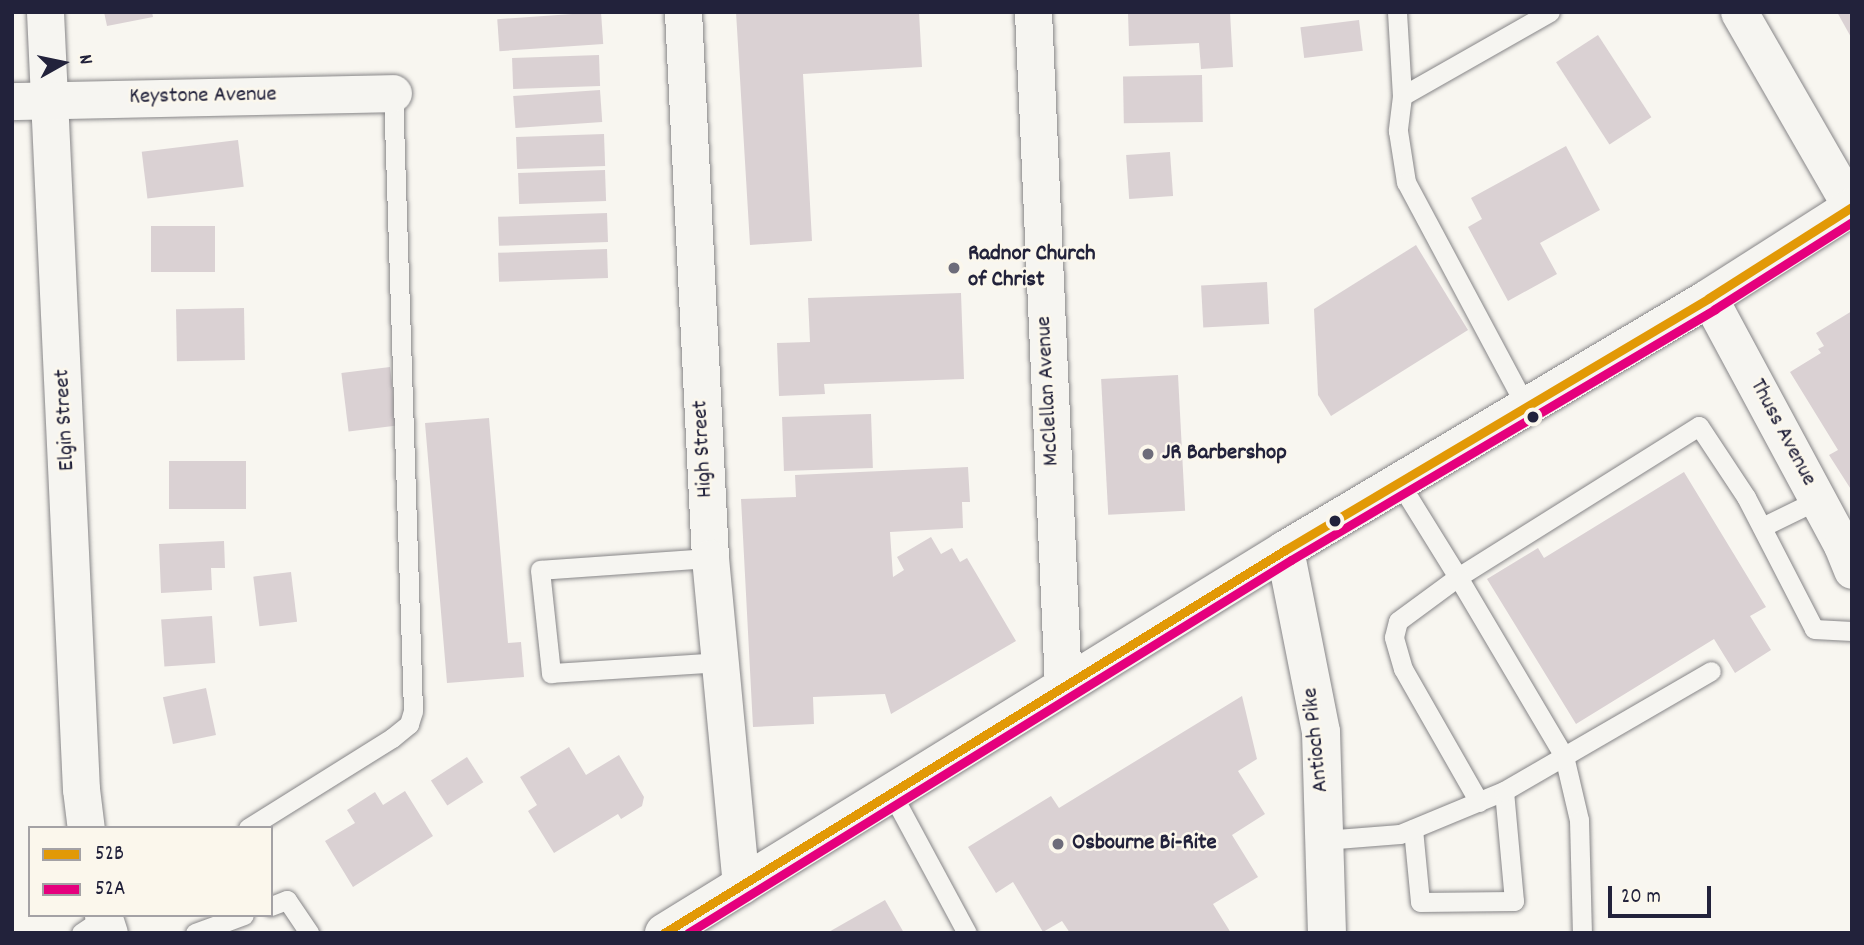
<!DOCTYPE html>
<html>
<head>
<meta charset="utf-8">
<style>
  body { margin:0 }
  #map { position:relative; width:1864px; height:945px; overflow:hidden; background:#f8f6f0; font-family:Dekko,sans-serif }
  div>[style] { position:absolute }
  [style*='--x'] { left:calc(var(--x)*1px); top:calc(var(--y)*1px); width:calc(var(--w)*1px); rotate:calc(var(--a)*1deg) }
  .building>* { inset:0; background:#dad1d3; transform-origin:0 0 }
  .roads { filter:drop-shadow(0 0 2px #878688) drop-shadow(0 0 2px #878688) }
  .service>* { height:19px; margin:-9.5px; padding:0 9.5px; transform-origin:9.5px; border-radius:9.5px; background:#f6f5f1 }
  .minor>* { height:37px; margin:-18.5px; padding:0 18.5px; transform-origin:18.5px; border-radius:18.5px; background:#f6f5f1 }
  .tertiary>* { height:38px; margin:-19px; padding:0 19px; transform-origin:19px; border-radius:19px; background:#f6f5f1 }
  .primary>* { height:38px; margin:-19px; padding:0 19px; transform-origin:19px; border-radius:19px; background:#f6f5f1 }
  .bus-1>* { height:9px; margin:-4.5px; padding:0 4.5px; transform-origin:4.5px; border-radius:4.5px; background:#e29906 }
  .bus-2>* { height:9px; margin:-4.5px; padding:0 4.5px; transform-origin:4.5px; border-radius:4.5px; background:#e5007d }
  .dots>* { width:19px; height:19px; translate:-50% -50%; box-sizing:border-box; border:4px solid #fbf7ec; border-radius:50% }
  span { translate:-50% -50%; white-space:nowrap; text-align:center; line-height:1.15; -webkit-text-stroke:5px #fbf7ec; paint-order:stroke }
  .street-label { font-size:23px; color:#22223b }
  .poi-label { font-size:23px; color:#22223b; font-weight:700 }
  .left { translate:0 -50%; text-align:left }
  .frame { position:absolute; inset:0; border:14px solid #22223b; pointer-events:none }
  .legend { position:absolute; left:28px; top:826px; width:245px; height:91px; box-sizing:border-box; background:#fbf7ec; border:2px solid #a4a2a5; margin:0; padding:9px 12px; list-style:none; font-size:21px; color:#22223b }
  .legend li { display:flex; align-items:center; gap:14px; height:35px }
  .legend b { width:35px; border:2px solid #a4a2a5 }
  .north { position:absolute; left:28px; top:28px; width:70px; height:70px; -webkit-text-stroke:5px #fbf7ec; paint-order:stroke; rotate:81deg; font-size:19px; font-weight:700; line-height:28px; text-align:center; color:#22223b }
  .north::after { content:''; display:block; margin:auto; width:24px; height:32px; background:#22223b; clip-path:polygon(50% 0,100% 100%,50% 72%,0 100%) }
  .scale { position:absolute; left:1608px; top:886px; width:103px; height:32px; box-sizing:border-box; border:4px solid #22223b; border-top:0; padding-left:9px; font-size:21px; line-height:24px; white-space:nowrap; color:#22223b; -webkit-text-stroke:5px #fbf7ec; paint-order:stroke }
</style>
</head>
<body>
<div id="map">
  <div class="building">
    <div style="clip-path:polygon(104px 12px,152px 12px,153px 17px,107px 26px)"></div>
    <div style="left:601px;top:12px;width:32px;height:104px;rotate:86deg"></div>
    <div style="clip-path:polygon(736px 12px,919px 12px,922px 67px,803px 74px,812px 241px,750px 245px)"></div>
    <div style="clip-path:polygon(1128px 12px,1230px 12px,1233px 67px,1201px 69px,1199px 43px,1129px 46px)"></div>
    <div style="clip-path:polygon(1837px 12px,1852px 12px,1852px 39px)"></div>
    <div style="left:1359px;top:20px;width:31px;height:59px;rotate:83deg"></div>
    <div style="left:1598px;top:35px;width:98px;height:50px;rotate:57deg"></div>
    <div style="left:599px;top:55px;width:31px;height:87px;rotate:88deg"></div>
    <div style="left:1202px;top:75px;width:47px;height:79px;rotate:89deg"></div>
    <div style="left:600px;top:90px;width:32px;height:87px;rotate:86deg"></div>
    <div style="left:604px;top:134px;width:32px;height:88px;rotate:88deg"></div>
    <div style="left:238px;top:140px;width:47px;height:97px;rotate:83deg"></div>
    <div style="clip-path:polygon(1566px 146px,1600px 210px,1540px 243px,1557px 274px,1508px 301px,1468px 227px,1482px 219px,1471px 198px)"></div>
    <div style="left:1170px;top:152px;width:44px;height:44px;rotate:86deg"></div>
    <div style="left:605px;top:170px;width:31px;height:87px;rotate:88deg"></div>
    <div style="left:607px;top:213px;width:29px;height:109px;rotate:88deg"></div>
    <div style="left:215px;top:226px;width:46px;height:64px;rotate:90deg"></div>
    <div style="clip-path:polygon(1416px 245px,1468px 330px,1331px 416px,1318px 395px,1314px 309px)"></div>
    <div style="left:607px;top:249px;width:29px;height:109px;rotate:88deg"></div>
    <div style="left:1267px;top:282px;width:42px;height:66px;rotate:87deg"></div>
    <div style="clip-path:polygon(961px 293px,964px 379px,824px 384px,825px 394px,779px 396px,777px 343px,810px 342px,808px 298px)"></div>
    <div style="left:244px;top:308px;width:52px;height:68px;rotate:89deg"></div>
    <div style="clip-path:polygon(1852px 311px,1852px 491px,1829px 455px,1838px 450px,1790px 372px,1821px 353px,1818px 349px,1824px 346px,1816px 333px)"></div>
    <div style="left:390px;top:367px;width:59px;height:49px;rotate:83deg"></div>
    <div style="left:1178px;top:375px;width:136px;height:77px;rotate:87deg"></div>
    <div style="left:871px;top:414px;width:54px;height:89px;rotate:88deg"></div>
    <div style="clip-path:polygon(489px 418px,508px 643px,521px 642px,524px 677px,447px 683px,425px 423px)"></div>
    <div style="left:169px;top:461px;width:77px;height:48px"></div>
    <div style="clip-path:polygon(968px 467px,970px 502px,962px 502px,963px 528px,890px 532px,893px 577px,904px 570px,897px 557px,931px 537px,941px 554px,952px 548px,960px 562px,967px 558px,1016px 641px,891px 714px,885px 694px,813px 697px,814px 724px,753px 727px,741px 499px,796px 497px,795px 475px)"></div>
    <div style="clip-path:polygon(1684px 472px,1766px 607px,1750px 616px,1771px 650px,1735px 673px,1714px 639px,1576px 724px,1487px 579px,1538px 548px,1544px 558px)"></div>
    <div style="clip-path:polygon(224px 541px,225px 568px,211px 568px,212px 590px,161px 593px,159px 544px)"></div>
    <div style="left:291px;top:572px;width:50px;height:38px;rotate:83deg"></div>
    <div style="left:212px;top:616px;width:47px;height:51px;rotate:86deg"></div>
    <div style="left:206px;top:688px;width:48px;height:44px;rotate:78deg"></div>
    <div style="clip-path:polygon(1242px 696px,1257px 759px,1238px 771px,1265px 814px,1232px 835px,1258px 877px,1213px 904px,1231px 933px,1070px 933px,1062px 921px,1043px 932px,1013px 882px,996px 893px,968px 847px,1051px 796px,1059px 808px)"></div>
    <div style="clip-path:polygon(569px 747px,586px 775px,619px 755px,644px 797px,642px 806px,621px 819px,618px 814px,554px 853px,528px 811px,537px 805px,520px 777px)"></div>
    <div style="left:467px;top:757px;width:30px;height:43px;rotate:57deg"></div>
    <div style="clip-path:polygon(405px 791px,433px 836px,353px 887px,325px 841px,355px 823px,347px 810px,375px 792px,383px 805px)"></div>
    <div style="clip-path:polygon(885px 900px,904px 933px,827px 933px)"></div>
  </div>
  <div class="roads">
    <div class="service">
      <div style="--x:1397;--y:12;--w:84;--a:86.6"></div>
      <div style="--x:1402;--y:96;--w:35;--a:97"></div>
      <div style="--x:1398;--y:131;--w:52;--a:81.1"></div>
      <div style="--x:1406;--y:182;--w:255;--a:61.9"></div>
      <div style="--x:1402;--y:96;--w:170;--a:-29.6"></div>
      <div style="--x:1399;--y:482;--w:112;--a:58.2"></div>
      <div style="--x:1458;--y:577;--w:284;--a:-32.1"></div>
      <div style="--x:1699;--y:426;--w:85;--a:56.5"></div>
      <div style="--x:1746;--y:497;--w:148;--a:62.7"></div>
      <div style="--x:1814;--y:629;--w:38;--a:3"></div>
      <div style="--x:1762;--y:527;--w:61;--a:-26.1"></div>
      <div style="--x:710;--y:558;--w:170;--a:176"></div>
      <div style="--x:540;--y:570;--w:104;--a:83.9"></div>
      <div style="--x:551;--y:673;--w:169;--a:-3.7"></div>
      <div style="--x:891;--y:792;--w:160;--a:61.7"></div>
      <div style="--x:1479;--y:802;--w:153;--a:-119.7"></div>
      <div style="--x:1403;--y:669;--w:33;--a:-106"></div>
      <div style="--x:1394;--y:637;--w:16;--a:-76"></div>
      <div style="--x:1398;--y:621;--w:74;--a:-36.3"></div>
      <div style="--x:1458;--y:577;--w:208;--a:59.4"></div>
      <div style="--x:1564;--y:756;--w:66;--a:76.8"></div>
      <div style="--x:1579;--y:820;--w:113;--a:88.5"></div>
      <div style="--x:248;--y:828;--w:170;--a:-32"></div>
      <div style="--x:392;--y:738;--w:22;--a:-39"></div>
      <div style="--x:409;--y:724;--w:14;--a:-73"></div>
      <div style="--x:413;--y:711;--w:618;--a:-91.85"></div>
      <div style="--x:1413;--y:829;--w:73;--a:84.5"></div>
      <div style="--x:1420;--y:902;--w:94;--a:-0.6"></div>
      <div style="--x:1514;--y:901;--w:110;--a:-95.2"></div>
      <div style="--x:1324;--y:840;--w:76;--a:-4.5"></div>
      <div style="--x:1400;--y:834;--w:113;--a:-22.5"></div>
      <div style="--x:1504;--y:791;--w:239;--a:-30.1"></div>
      <div style="--x:271;--y:906;--w:17;--a:-21"></div>
      <div style="--x:287;--y:900;--w:40;--a:56"></div>
      <div style="--x:81;--y:933;--w:32;--a:-34"></div>
      <div style="--x:195;--y:933;--w:52;--a:-20.2"></div>
    </div>
    <div class="minor">
      <div style="--x:45;--y:12;--w:778;--a:87.35"></div>
      <div style="--x:81;--y:789;--w:39;--a:83"></div>
      <div style="--x:683;--y:12;--w:547;--a:87.17"></div>
      <div style="--x:710;--y:558;--w:329;--a:84.6"></div>
      <div style="--x:1033;--y:12;--w:674;--a:87.45"></div>
      <div style="--x:1739;--y:12;--w:225;--a:60.1"></div>
      <div style="--x:12;--y:101;--w:381;--a:-1.2"></div>
      <div style="--x:1709;--y:298;--w:281;--a:61.7"></div>
      <div style="--x:1842;--y:545;--w:27;--a:68"></div>
      <div style="--x:103;--y:915;--w:19;--a:72"></div>
    </div>
    <div class="tertiary">
      <div style="--x:1285;--y:550;--w:186;--a:78.8"></div>
      <div style="--x:1321;--y:732;--w:201;--a:88.3"></div>
    </div>
    <div class="primary">
      <div style="--x:664;--y:933;--w:730;--a:-31.66"></div>
      <div style="--x:1285;--y:550;--w:493;--a:-30.7"></div>
      <div style="--x:1709;--y:298;--w:169;--a:-32.5"></div>
    </div>
  </div>
  <div class="bus-1">
    <div style="--x:664;--y:933;--w:730;--a:-31.66"></div>
    <div style="--x:1285;--y:550;--w:493;--a:-30.7"></div>
    <div style="--x:1709;--y:298;--w:169;--a:-32.5"></div>
  </div>
  <div class="bus-2">
    <div style="--x:688;--y:933;--w:709;--a:-31.74"></div>
    <div style="--x:1291;--y:560;--w:493;--a:-30.6"></div>
    <div style="--x:1715;--y:309;--w:162;--a:-32.4"></div>
  </div>
  <div class="dots">
    <div style="left:954px;top:268px;background:#6d6c7a"></div>
    <div style="left:1533px;top:417px;background:#22223b"></div>
    <div style="left:1148px;top:454px;background:#6d6c7a"></div>
    <div style="left:1335px;top:521px;background:#22223b"></div>
    <div style="left:1058px;top:844px;background:#6d6c7a"></div>
  </div>
  <div class="street-label">
    <span style="left:203px;top:97px;rotate:-1deg">Keystone Avenue</span>
    <span style="left:1049px;top:391px;rotate:-93deg">McClellan Avenue</span>
    <span style="left:66px;top:420px;rotate:-93deg">Elgin Street</span>
    <span style="left:1782px;top:433px;rotate:62deg">Thuss Avenue</span>
    <span style="left:704px;top:449px;rotate:-93deg">High Street</span>
    <span style="left:1317px;top:740px;rotate:-96deg">Antioch Pike</span>
  </div>
  <div class="poi-label">
    <span class="left" style="left:968px;top:268px">Radnor Church<br>of Christ</span>
    <span class="left" style="left:1162px;top:454px">JR Barbershop</span>
    <span class="left" style="left:1072px;top:844px">Osbourne Bi-Rite</span>
  </div>
  <div class="frame"></div>
  <ul class="legend">
  <li><b style="height:9px;background:#e29906"></b>52B</li>
  <li><b style="height:9px;background:#e5007d"></b>52A</li>
  </ul>
  <div class="north">N</div>
  <div class="scale">20 m</div>
</div>
</body>
</html>
